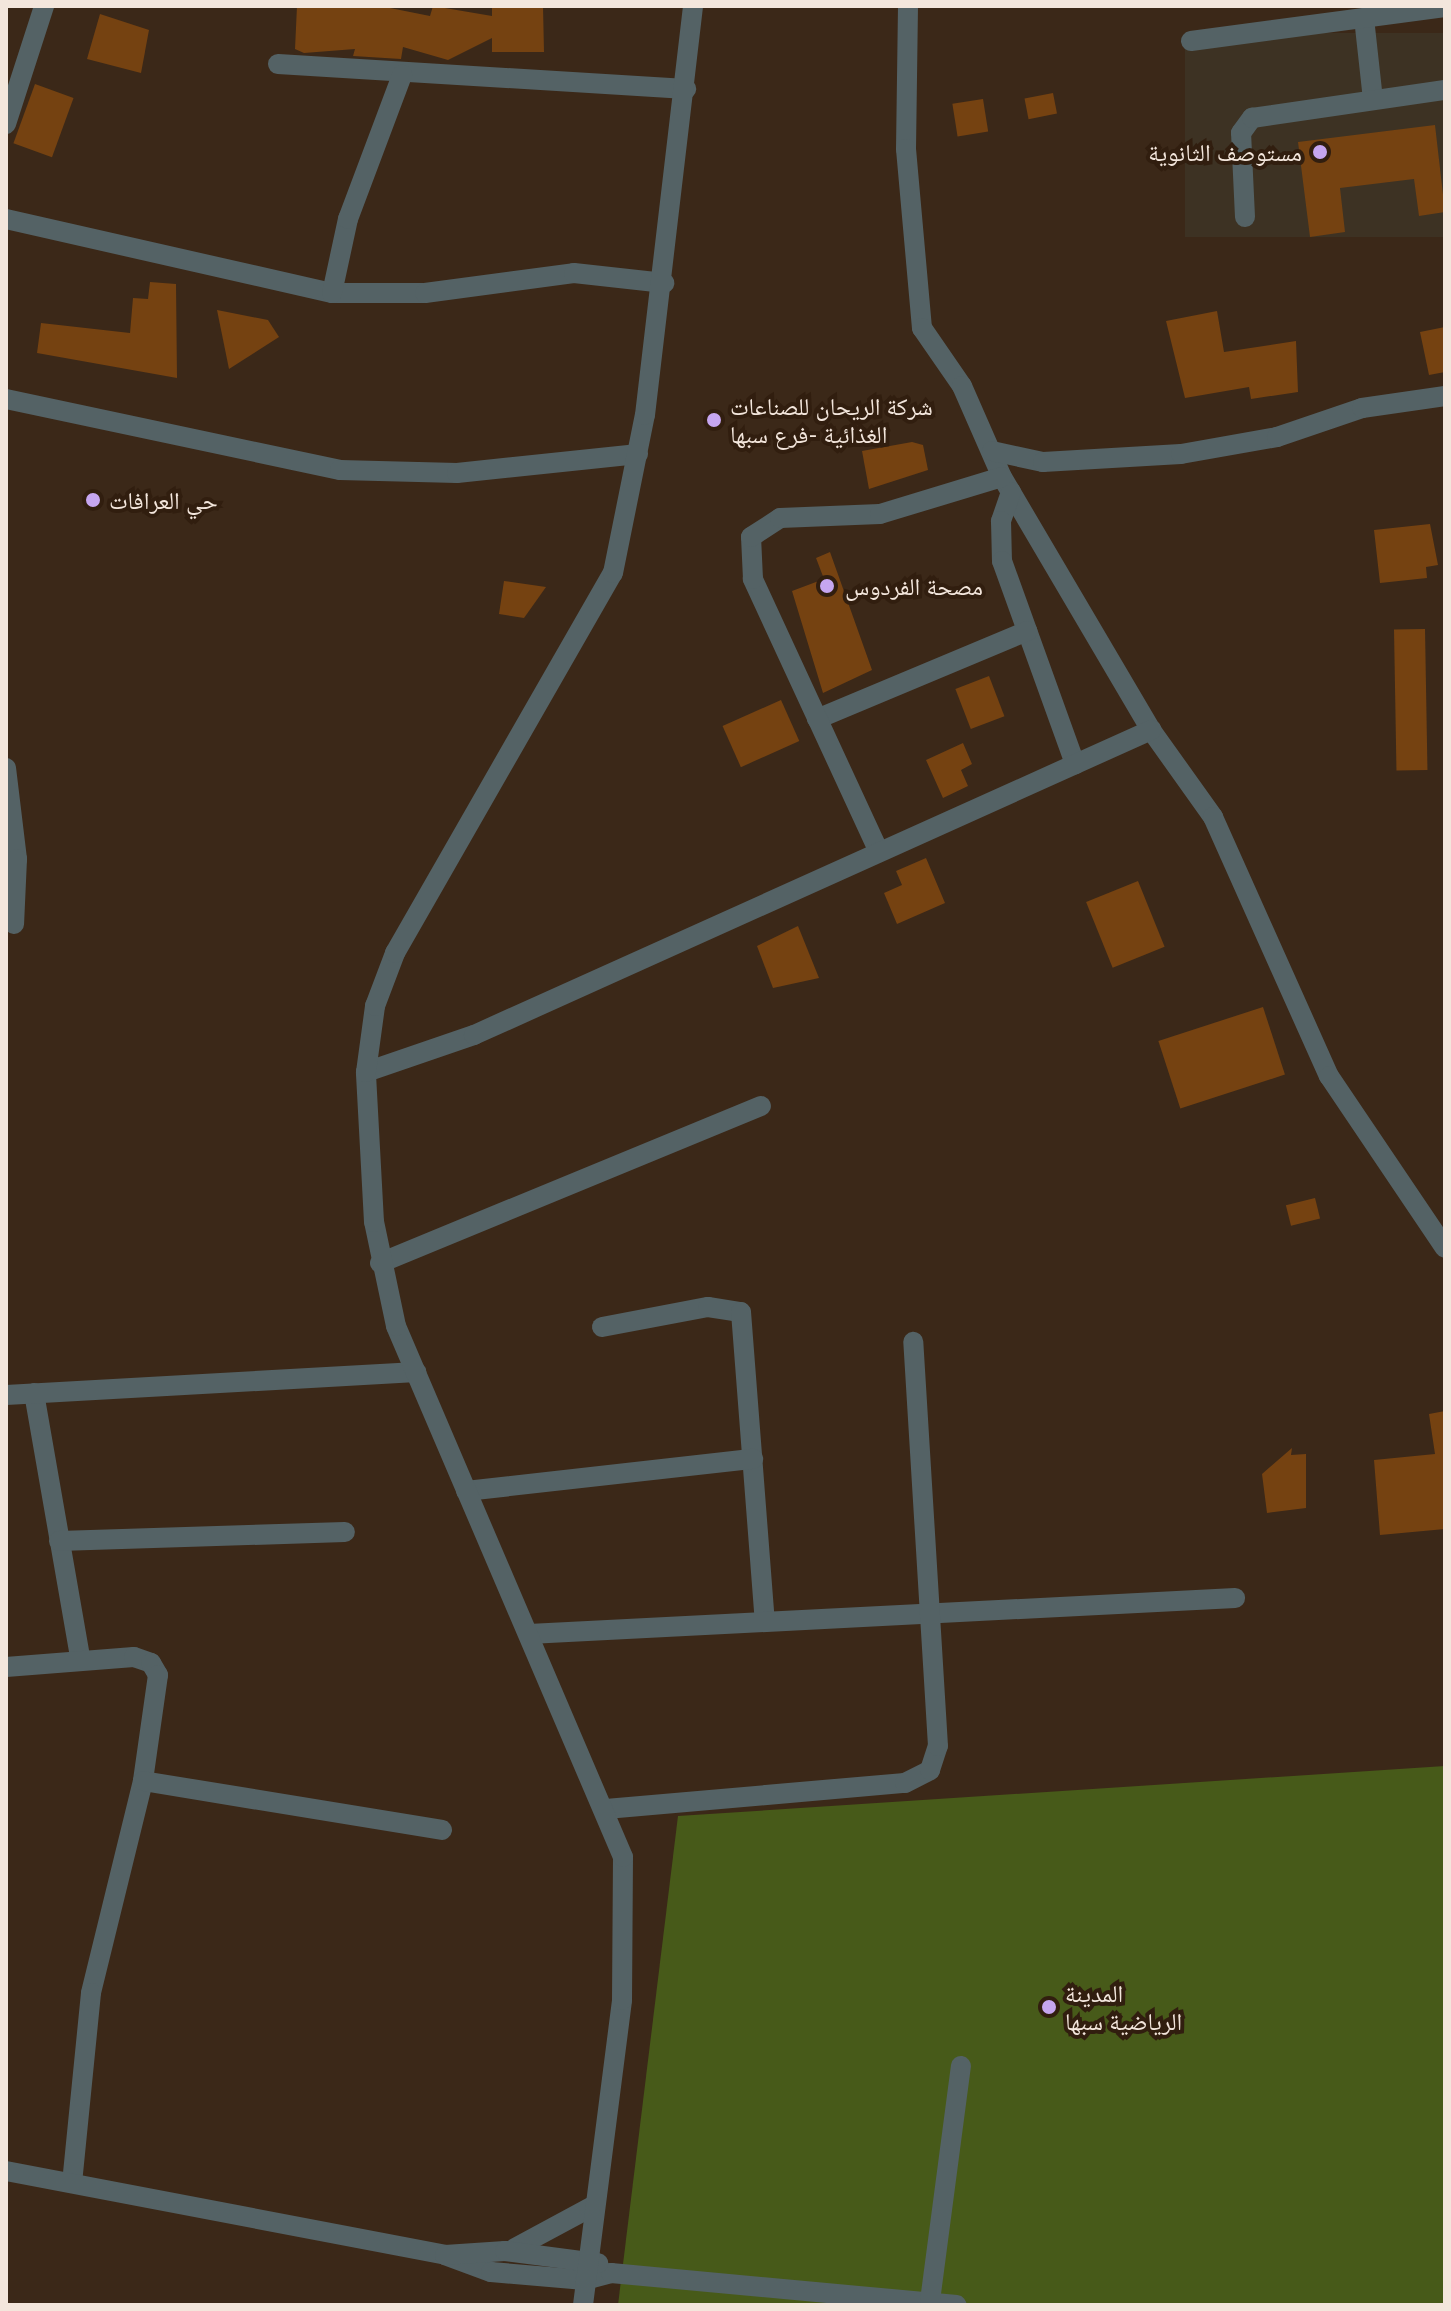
<!DOCTYPE html>
<html>
<head>
<meta charset="utf-8">
<style>
  body { margin:0 }
  #map { position:relative; width:1451px; height:2311px; overflow:hidden; background:#3b2818; font-family:Lato,"Noto Naskh Arabic",sans-serif }
  div>[style] { position:absolute }
  [style*='--x'] { left:calc(var(--x)*1px); top:calc(var(--y)*1px); width:calc(var(--w)*1px); rotate:calc(var(--a)*1deg) }
  .medical>* { inset:0; background:#3d3223; transform-origin:0 0 }
  .green>* { inset:0; background:#475a19 }
  .building>* { inset:0; background:#754211; transform-origin:0 0 }
  .minor>* { height:20px; margin:-10px; padding:0 10px; transform-origin:10px; border-radius:10px; background:#546265 }
  .dots>* { width:22px; height:22px; translate:-50% -50%; box-sizing:border-box; border:4px solid #311e0f; border-radius:50% }
  span { translate:-50% -50%; white-space:nowrap; text-align:center; line-height:1.15; -webkit-text-stroke:8px #311e0f; paint-order:stroke }
  .poi-label { font-size:24px; color:#f3e6dc }
  .right { translate:-100% -50%; text-align:right }
  .left { translate:0 -50%; text-align:left }
  .frame { position:absolute; inset:0; border:8px solid #f3e6dc; pointer-events:none }
</style>
</head>
<body>
<div id="map">
  <div class="medical">
    <div style="left:1445px;top:33px;width:204px;height:260px;rotate:90deg"></div>
  </div>
  <div class="green">
    <div style="clip-path:polygon(1445px 1766px,1445px 2305px,618px 2305px,678px 1816px)"></div>
  </div>
  <div class="building">
    <div style="clip-path:polygon(297px 6px,380px 6px,430px 16px,433px 6px,492px 16px,492px 7px,543px 6px,544px 52px,492px 52px,492px 38px,448px 60px,403px 47px,401px 59px,353px 56px,355px 49px,304px 53px,295px 49px)"></div>
    <div style="clip-path:polygon(100px 14px,149px 30px,141px 73px,87px 59px)"></div>
    <div style="left:35px;top:84px;width:41px;height:63px;rotate:20deg"></div>
    <div style="left:1053px;top:93px;width:21px;height:29px;rotate:79deg"></div>
    <div style="left:983px;top:99px;width:33px;height:31px;rotate:81deg"></div>
    <div style="clip-path:polygon(1435px 125px,1445px 212px,1419px 216px,1414px 179px,1340px 188px,1345px 232px,1310px 237px,1298px 142px)"></div>
    <div style="clip-path:polygon(150px 282px,176px 284px,177px 378px,37px 353px,41px 323px,130px 333px,133px 298px,148px 299px)"></div>
    <div style="clip-path:polygon(217px 310px,268px 320px,279px 337px,229px 369px)"></div>
    <div style="clip-path:polygon(1217px 311px,1224px 352px,1296px 341px,1298px 392px,1251px 399px,1249px 387px,1185px 398px,1166px 321px)"></div>
    <div style="clip-path:polygon(1445px 327px,1445px 372px,1429px 375px,1420px 332px)"></div>
    <div style="clip-path:polygon(912px 442px,923px 445px,928px 470px,869px 489px,862px 451px)"></div>
    <div style="clip-path:polygon(1430px 524px,1438px 565px,1426px 567px,1427px 578px,1380px 583px,1374px 530px)"></div>
    <div style="clip-path:polygon(830px 552px,872px 670px,823px 693px,792px 591px,824px 579px,816px 558px)"></div>
    <div style="clip-path:polygon(504px 581px,546px 587px,524px 618px,499px 614px)"></div>
    <div style="left:1425px;top:629px;width:141px;height:31px;rotate:89deg"></div>
    <div style="left:989px;top:676px;width:43px;height:36px;rotate:69deg"></div>
    <div style="left:781px;top:700px;width:45px;height:64px;rotate:66deg"></div>
    <div style="clip-path:polygon(963px 743px,972px 764px,961px 770px,968px 786px,943px 798px,926px 760px)"></div>
    <div style="clip-path:polygon(926px 858px,945px 903px,897px 924px,884px 893px,902px 885px,896px 871px)"></div>
    <div style="left:1138px;top:881px;width:71px;height:56px;rotate:68deg"></div>
    <div style="clip-path:polygon(798px 926px,819px 978px,773px 988px,757px 946px)"></div>
    <div style="left:1263px;top:1007px;width:71px;height:110px;rotate:72deg"></div>
    <div style="left:1315px;top:1198px;width:21px;height:30px;rotate:76deg"></div>
    <div style="clip-path:polygon(1445px 1411px,1445px 1529px,1380px 1535px,1374px 1460px,1435px 1454px,1429px 1414px)"></div>
    <div style="clip-path:polygon(1292px 1448px,1291px 1455px,1306px 1454px,1306px 1508px,1267px 1513px,1262px 1474px)"></div>
  </div>
  <div class="minor">
    <div style="--x:908;--y:6;--w:143;--a:90.8"></div>
    <div style="--x:906;--y:149;--w:180;--a:84.9"></div>
    <div style="--x:922;--y:328;--w:70;--a:55.4"></div>
    <div style="--x:962;--y:386;--w:99;--a:66.3"></div>
    <div style="--x:1002;--y:477;--w:294;--a:59.5"></div>
    <div style="--x:1151;--y:730;--w:107;--a:54.5"></div>
    <div style="--x:1213;--y:817;--w:284;--a:65.9"></div>
    <div style="--x:1329;--y:1076;--w:207;--a:56"></div>
    <div style="--x:1364;--y:18;--w:81;--a:83.7"></div>
    <div style="--x:1191;--y:41;--w:256;--a:-7.6"></div>
    <div style="--x:278;--y:64;--w:409;--a:3.5"></div>
    <div style="--x:6;--y:124;--w:124;--a:-72.1"></div>
    <div style="--x:1245;--y:217;--w:84;--a:-92.7"></div>
    <div style="--x:1241;--y:133;--w:19;--a:-54"></div>
    <div style="--x:1252;--y:118;--w:195;--a:-8.3"></div>
    <div style="--x:6;--y:219;--w:334;--a:12.8"></div>
    <div style="--x:332;--y:293;--w:93;--a:0"></div>
    <div style="--x:425;--y:293;--w:150;--a:-7.6"></div>
    <div style="--x:574;--y:273;--w:91;--a:6.3"></div>
    <div style="--x:332;--y:293;--w:76;--a:-77.8"></div>
    <div style="--x:348;--y:219;--w:154;--a:-69.4"></div>
    <div style="--x:6;--y:399;--w:341;--a:12"></div>
    <div style="--x:340;--y:470;--w:117;--a:1.5"></div>
    <div style="--x:457;--y:473;--w:182;--a:-6"></div>
    <div style="--x:992;--y:451;--w:52;--a:12.2"></div>
    <div style="--x:1043;--y:462;--w:138;--a:-3.3"></div>
    <div style="--x:1181;--y:454;--w:97;--a:-10"></div>
    <div style="--x:1277;--y:437;--w:90;--a:-18.8"></div>
    <div style="--x:1362;--y:408;--w:84;--a:-8.2"></div>
    <div style="--x:1011;--y:492;--w:31;--a:109"></div>
    <div style="--x:1001;--y:521;--w:40;--a:88.6"></div>
    <div style="--x:1002;--y:561;--w:216;--a:70.2"></div>
    <div style="--x:817;--y:719;--w:228;--a:-22.7"></div>
    <div style="--x:6;--y:768;--w:92;--a:83.1"></div>
    <div style="--x:17;--y:859;--w:65;--a:92.6"></div>
    <div style="--x:879;--y:852;--w:301;--a:-114.8"></div>
    <div style="--x:753;--y:579;--w:42;--a:-92.7"></div>
    <div style="--x:751;--y:537;--w:35;--a:-33"></div>
    <div style="--x:780;--y:518;--w:100;--a:-2.3"></div>
    <div style="--x:880;--y:514;--w:127;--a:-16.9"></div>
    <div style="--x:366;--y:1072;--w:114;--a:-18.9"></div>
    <div style="--x:474;--y:1035;--w:743;--a:-24.25"></div>
    <div style="--x:380;--y:1263;--w:412;--a:-22.4"></div>
    <div style="--x:602;--y:1327;--w:108;--a:-10.7"></div>
    <div style="--x:708;--y:1307;--w:33;--a:9"></div>
    <div style="--x:741;--y:1312;--w:311;--a:85.6"></div>
    <div style="--x:34;--y:1393;--w:272;--a:80.1"></div>
    <div style="--x:6;--y:1395;--w:411;--a:-3.2"></div>
    <div style="--x:466;--y:1491;--w:289;--a:-6.4"></div>
    <div style="--x:59;--y:1541;--w:286;--a:-1.8"></div>
    <div style="--x:529;--y:1634;--w:707;--a:-2.92"></div>
    <div style="--x:6;--y:1667;--w:128;--a:-4.5"></div>
    <div style="--x:134;--y:1657;--w:18;--a:19"></div>
    <div style="--x:151;--y:1663;--w:14;--a:60"></div>
    <div style="--x:158;--y:1675;--w:107;--a:98.1"></div>
    <div style="--x:143;--y:1781;--w:218;--a:103.8"></div>
    <div style="--x:91;--y:1993;--w:190;--a:95.7"></div>
    <div style="--x:143;--y:1781;--w:303;--a:9.3"></div>
    <div style="--x:606;--y:1809;--w:300;--a:-5"></div>
    <div style="--x:905;--y:1783;--w:28;--a:-27"></div>
    <div style="--x:930;--y:1770;--w:25;--a:-72"></div>
    <div style="--x:938;--y:1746;--w:405;--a:-93.5"></div>
    <div style="--x:6;--y:2171;--w:447;--a:10.8"></div>
    <div style="--x:445;--y:2255;--w:49;--a:20.3"></div>
    <div style="--x:491;--y:2272;--w:94;--a:4.9"></div>
    <div style="--x:585;--y:2280;--w:27;--a:-15"></div>
    <div style="--x:611;--y:2273;--w:347;--a:5.3"></div>
    <div style="--x:515;--y:2248;--w:91;--a:-28.3"></div>
    <div style="--x:445;--y:2255;--w:60;--a:-3.8"></div>
    <div style="--x:505;--y:2251;--w:94;--a:7.4"></div>
    <div style="--x:930;--y:2301;--w:237;--a:-82.5"></div>
    <div style="--x:583;--y:2305;--w:307;--a:-82.7"></div>
    <div style="--x:622;--y:2000;--w:143;--a:-89.6"></div>
    <div style="--x:623;--y:1857;--w:577;--a:-113.15"></div>
    <div style="--x:396;--y:1326;--w:106;--a:-101.9"></div>
    <div style="--x:374;--y:1222;--w:150;--a:-93.1"></div>
    <div style="--x:366;--y:1072;--w:67;--a:-82.2"></div>
    <div style="--x:375;--y:1006;--w:57;--a:-69.3"></div>
    <div style="--x:395;--y:953;--w:438;--a:-60.2"></div>
    <div style="--x:613;--y:573;--w:161;--a:-78.6"></div>
    <div style="--x:645;--y:415;--w:412;--a:-83.3"></div>
  </div>
  <div class="dots">
    <div style="left:1320px;top:152px;background:#c6a6f0"></div>
    <div style="left:714px;top:420px;background:#c6a6f0"></div>
    <div style="left:93px;top:500px;background:#c6a6f0"></div>
    <div style="left:827px;top:586px;background:#c6a6f0"></div>
    <div style="left:1049px;top:2007px;background:#c6a6f0"></div>
  </div>
  <div class="poi-label">
    <span class="right" style="left:1302px;top:152px">مستوصف الثانوية</span>
    <span class="left" style="left:730px;top:420px">شركة الريحان للصناعات<br>الغذائية -فرع سبها</span>
    <span class="left" style="left:109px;top:500px">حي العرافات</span>
    <span class="left" style="left:845px;top:586px">مصحة الفردوس</span>
    <span class="left" style="left:1065px;top:2007px">المدينة<br>الرياضية سبها</span>
  </div>
  <div class="frame"></div>
</div>
</body>
</html>
